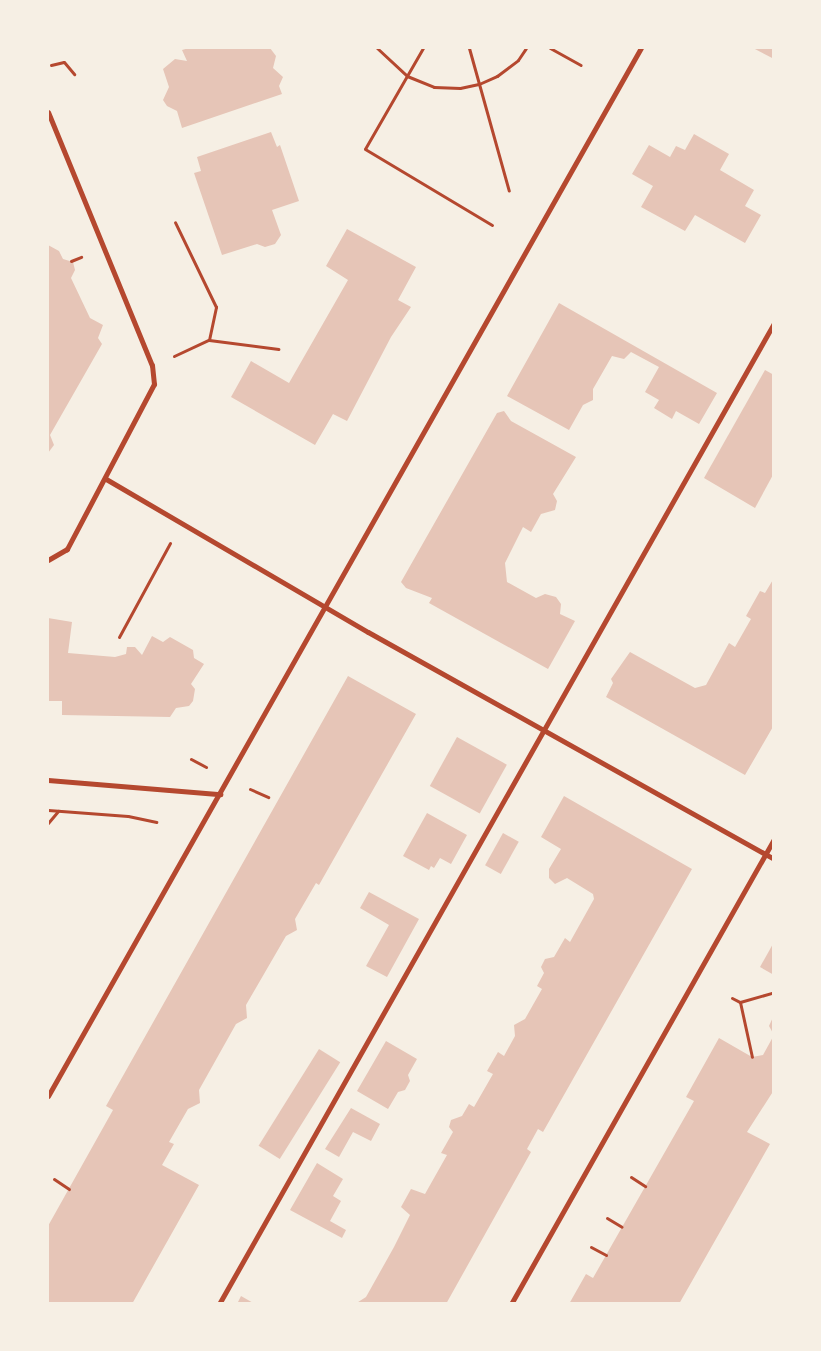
<!DOCTYPE html>
<html>
<head>
<meta charset="utf-8">
<style>
  body { margin:0 }
  #map { position:relative; width:821px; height:1351px; overflow:hidden; background:#f6efe4; font-family:Commissioner,sans-serif }
  div>[style] { position:absolute }
  [style*='--x'] { left:calc(var(--x)*1px); top:calc(var(--y)*1px); width:calc(var(--w)*1px); rotate:calc(var(--a)*1deg) }
  .building>* { inset:0; background:#e6c5b7; transform-origin:0 0 }
  .path>* { height:3px; margin:-1.5px; padding:0 1.5px; transform-origin:1.5px; border-radius:1.5px; background:#b5482f }
  .minor>* { height:5px; margin:-2.5px; padding:0 2.5px; transform-origin:2.5px; border-radius:2.5px; background:#b5482f }
  span { translate:-50% -50%; white-space:nowrap; text-align:center; line-height:1.15; -webkit-text-stroke:5px #f6efe4; paint-order:stroke }
  .frame { position:absolute; inset:0; border:49px solid #f6efe4; pointer-events:none }
</style>
</head>
<body>
<div id="map">
  <div class="building">
    <div style="clip-path:polygon(189px 48px,270px 48px,276px 56px,273px 68px,283px 77px,279px 86px,282px 94px,182px 128px,177px 111px,167px 106px,163px 100px,169px 87px,163px 69px,175px 59px,187px 61px,182px 50px)"></div>
    <div style="clip-path:polygon(753px 48px,774px 48px,774px 59px)"></div>
    <div style="clip-path:polygon(271px 132px,277px 147px,280px 145px,299px 201px,272px 210px,281px 235px,275px 244px,265px 247px,257px 244px,222px 255px,194px 173px,201px 171px,197px 157px)"></div>
    <div style="clip-path:polygon(694px 134px,729px 154px,720px 170px,754px 190px,745px 206px,761px 215px,745px 243px,695px 215px,685px 231px,641px 207px,653px 186px,632px 174px,649px 145px,670px 157px,676px 146px,685px 150px)"></div>
    <div style="clip-path:polygon(347px 229px,416px 267px,398px 300px,411px 307px,391px 337px,347px 421px,333px 414px,315px 445px,231px 397px,251px 361px,289px 383px,348px 280px,326px 266px)"></div>
    <div style="clip-path:polygon(48px 245px,59px 251px,63px 259px,73px 262px,75px 270px,71px 278px,90px 318px,103px 325px,98px 338px,102px 344px,50px 435px,54px 445px,48px 453px)"></div>
    <div style="clip-path:polygon(559px 303px,717px 393px,699px 424px,676px 411px,672px 419px,654px 408px,659px 400px,645px 392px,659px 367px,631px 352px,624px 359px,612px 356px,593px 389px,593px 400px,583px 405px,569px 430px,507px 396px)"></div>
    <div style="clip-path:polygon(765px 370px,774px 375px,774px 473px,755px 508px,704px 478px)"></div>
    <div style="clip-path:polygon(504px 411px,511px 421px,576px 457px,553px 494px,557px 501px,555px 510px,541px 514px,531px 532px,523px 527px,505px 563px,507px 582px,536px 598px,545px 594px,556px 597px,561px 604px,560px 614px,575px 621px,548px 669px,429px 603px,432px 598px,406px 588px,401px 582px,497px 413px)"></div>
    <div style="clip-path:polygon(774px 578px,774px 725px,745px 775px,606px 697px,613px 683px,611px 679px,630px 652px,695px 688px,706px 685px,729px 643px,735px 647px,751px 619px,746px 616px,760px 591px,765px 593px)"></div>
    <div style="clip-path:polygon(48px 618px,72px 622px,68px 653px,115px 657px,126px 654px,127px 647px,135px 647px,142px 655px,152px 636px,163px 642px,170px 637px,193px 650px,194px 658px,204px 664px,191px 684px,195px 689px,193px 701px,189px 706px,176px 708px,170px 717px,62px 715px,62px 701px,48px 701px)"></div>
    <div style="clip-path:polygon(348px 676px,416px 714px,319px 885px,316px 883px,295px 919px,297px 930px,286px 936px,246px 1005px,247px 1018px,236px 1024px,199px 1090px,200px 1103px,188px 1109px,169px 1142px,174px 1144px,162px 1165px,199px 1185px,132px 1304px,48px 1304px,48px 1226px,113px 1110px,106px 1106px)"></div>
    <div style="left:457px;top:737px;width:57px;height:56px;rotate:29deg"></div>
    <div style="clip-path:polygon(564px 796px,692px 869px,543px 1132px,538px 1129px,527px 1149px,531px 1152px,446px 1304px,355px 1304px,366px 1297px,394px 1247px,410px 1215px,401px 1207px,411px 1189px,425px 1194px,447px 1155px,441px 1153px,453px 1132px,449px 1127px,451px 1120px,462px 1116px,469px 1104px,474px 1107px,493px 1074px,487px 1071px,498px 1052px,504px 1056px,515px 1036px,514px 1025px,525px 1019px,542px 989px,537px 986px,544px 973px,541px 967px,545px 959px,554px 957px,565px 938px,570px 942px,594px 899px,593px 894px,567px 878px,555px 884px,549px 878px,549px 869px,561px 849px,541px 837px)"></div>
    <div style="clip-path:polygon(427px 813px,467px 835px,451px 864px,440px 858px,434px 868px,431px 866px,429px 870px,403px 856px)"></div>
    <div style="left:503px;top:833px;width:18px;height:37px;rotate:29deg"></div>
    <div style="clip-path:polygon(369px 892px,419px 919px,387px 977px,366px 966px,389px 925px,360px 908px)"></div>
    <div style="clip-path:polygon(774px 942px,774px 975px,760px 967px)"></div>
    <div style="clip-path:polygon(774px 1015px,774px 1035px,769px 1026px)"></div>
    <div style="clip-path:polygon(774px 1035px,774px 1090px,747px 1132px,770px 1144px,679px 1304px,569px 1304px,586px 1274px,593px 1278px,694px 1101px,686px 1097px,719px 1038px,752px 1057px,763px 1055px)"></div>
    <div style="clip-path:polygon(386px 1041px,417px 1059px,408px 1075px,410px 1081px,405px 1090px,398px 1092px,388px 1109px,357px 1091px)"></div>
    <div style="left:319px;top:1049px;width:25px;height:114px;rotate:32deg"></div>
    <div style="clip-path:polygon(351px 1108px,380px 1124px,371px 1141px,353px 1132px,339px 1157px,325px 1149px)"></div>
    <div style="clip-path:polygon(317px 1163px,343px 1179px,333px 1196px,341px 1201px,330px 1221px,346px 1230px,342px 1238px,290px 1210px)"></div>
    <div style="clip-path:polygon(241px 1296px,255px 1304px,237px 1304px)"></div>
  </div>
  <div class="path">
    <div style="--x:377;--y:48;--w:41;--a:43"></div>
    <div style="--x:407;--y:76;--w:29;--a:22"></div>
    <div style="--x:434;--y:87;--w:26;--a:2"></div>
    <div style="--x:460;--y:88;--w:19;--a:-12"></div>
    <div style="--x:479;--y:84;--w:20;--a:-24"></div>
    <div style="--x:497;--y:76;--w:26;--a:-37"></div>
    <div style="--x:518;--y:60;--w:14;--a:-56"></div>
    <div style="--x:423;--y:48;--w:116;--a:119.9"></div>
    <div style="--x:365;--y:149;--w:148;--a:30.9"></div>
    <div style="--x:469;--y:48;--w:148;--a:74.4"></div>
    <div style="--x:550;--y:48;--w:35;--a:29"></div>
    <div style="--x:51;--y:65;--w:13;--a:-13"></div>
    <div style="--x:64;--y:62;--w:16;--a:50"></div>
    <div style="--x:71;--y:261;--w:11;--a:-22"></div>
    <div style="--x:209;--y:340;--w:70;--a:7.4"></div>
    <div style="--x:174;--y:356;--w:38;--a:-25"></div>
    <div style="--x:209;--y:340;--w:34;--a:-78"></div>
    <div style="--x:216;--y:307;--w:94;--a:-115.8"></div>
    <div style="--x:119;--y:637;--w:107;--a:-61.5"></div>
    <div style="--x:191;--y:759;--w:17;--a:28"></div>
    <div style="--x:250;--y:789;--w:20;--a:24"></div>
    <div style="--x:48;--y:810;--w:80;--a:4.3"></div>
    <div style="--x:128;--y:816;--w:29;--a:12"></div>
    <div style="--x:48;--y:823;--w:16;--a:-50"></div>
    <div style="--x:732;--y:998;--w:9;--a:27"></div>
    <div style="--x:740;--y:1002;--w:56;--a:77.7"></div>
    <div style="--x:740;--y:1002;--w:35;--a:-16"></div>
    <div style="--x:631;--y:1177;--w:17;--a:33"></div>
    <div style="--x:54;--y:1179;--w:18;--a:34"></div>
    <div style="--x:607;--y:1218;--w:17;--a:31"></div>
    <div style="--x:591;--y:1247;--w:17;--a:28"></div>
  </div>
  <div class="minor">
    <div style="--x:48;--y:112;--w:274;--a:67.7"></div>
    <div style="--x:152;--y:365;--w:19;--a:84"></div>
    <div style="--x:154;--y:384;--w:187;--a:117.8"></div>
    <div style="--x:67;--y:549;--w:22;--a:150"></div>
    <div style="--x:106;--y:479;--w:303;--a:30.3"></div>
    <div style="--x:368;--y:632;--w:465;--a:29.2"></div>
    <div style="--x:48;--y:780;--w:173;--a:4.7"></div>
    <div style="--x:48;--y:1096;--w:1204;--a:-60.5"></div>
    <div style="--x:219;--y:1304;--w:1127;--a:-60.5"></div>
    <div style="--x:511;--y:1304;--w:534;--a:-60.51"></div>
  </div>
  <div class="frame"></div>
</div>
</body>
</html>
